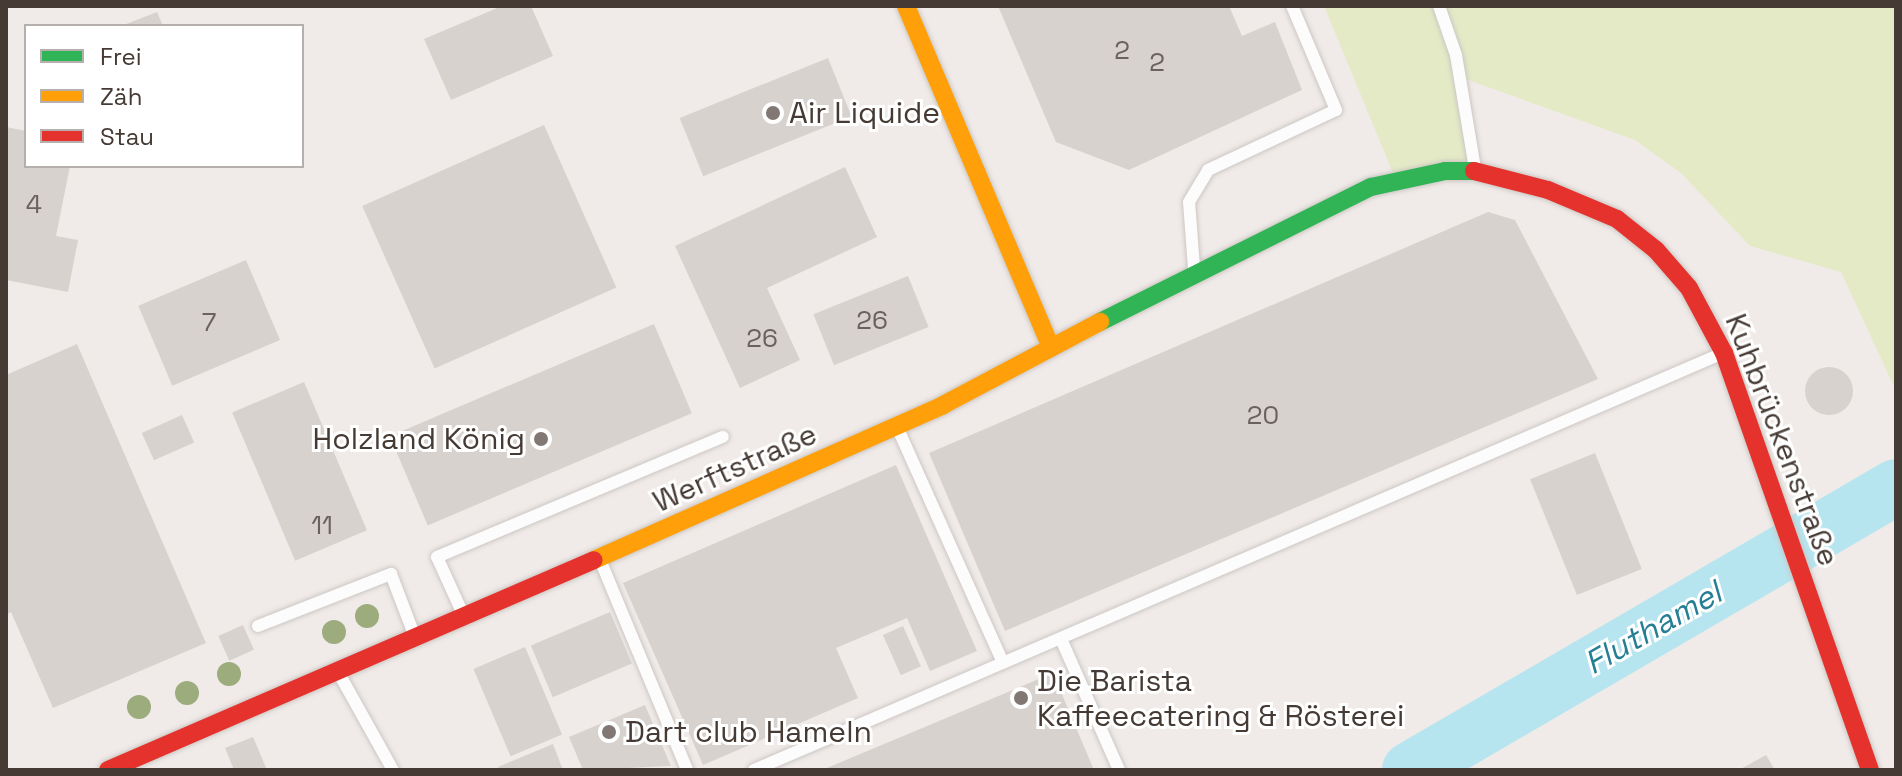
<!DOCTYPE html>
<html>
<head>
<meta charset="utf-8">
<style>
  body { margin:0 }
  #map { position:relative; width:1902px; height:776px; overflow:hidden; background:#f0ebe8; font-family:"Space Grotesk",sans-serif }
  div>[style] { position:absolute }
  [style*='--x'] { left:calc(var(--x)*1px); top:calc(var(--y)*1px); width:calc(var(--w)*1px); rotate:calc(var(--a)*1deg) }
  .green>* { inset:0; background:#e4eac6 }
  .river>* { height:56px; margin:-28px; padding:0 28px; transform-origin:28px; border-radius:28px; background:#b6e5ef }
  .building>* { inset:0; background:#d8d2cf; transform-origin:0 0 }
  .round { border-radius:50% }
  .roads { filter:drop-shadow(0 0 2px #ccc7c4) drop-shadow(0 0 2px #ccc7c4) }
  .lane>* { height:12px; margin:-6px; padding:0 6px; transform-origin:6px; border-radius:6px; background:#fdfcfc }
  .fast>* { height:18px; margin:-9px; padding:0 9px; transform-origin:9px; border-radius:9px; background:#30b455 }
  .slow>* { height:18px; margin:-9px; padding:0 9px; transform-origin:9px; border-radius:9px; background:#ff9f0a }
  .jam>* { height:18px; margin:-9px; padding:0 9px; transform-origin:9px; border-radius:9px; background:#e5322d }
  .trees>* { width:24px; height:24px; margin:-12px; border-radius:50%; background:#9cac7d }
  .dots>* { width:22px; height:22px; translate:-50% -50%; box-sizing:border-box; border:4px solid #fff; border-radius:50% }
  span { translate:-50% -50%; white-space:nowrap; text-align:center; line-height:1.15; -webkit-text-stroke:6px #fff; paint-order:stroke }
  .number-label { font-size:26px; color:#6b625c }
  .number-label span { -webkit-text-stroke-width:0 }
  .poi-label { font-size:30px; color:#453a34 }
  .left { translate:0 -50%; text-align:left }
  .right { translate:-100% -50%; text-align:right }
  .street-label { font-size:30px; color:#453a34 }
  .water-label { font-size:32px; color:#257e93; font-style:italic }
  .frame { position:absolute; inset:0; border:8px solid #453a34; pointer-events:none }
  .legend { position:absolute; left:24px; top:24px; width:280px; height:144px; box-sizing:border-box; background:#fff; border:2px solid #b5b0ae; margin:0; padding:10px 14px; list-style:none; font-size:24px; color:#453a34 }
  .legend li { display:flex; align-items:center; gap:16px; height:40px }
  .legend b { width:40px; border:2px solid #b5b0ae }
</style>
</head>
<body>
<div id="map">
  <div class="green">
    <div style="clip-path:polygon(1324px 6px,1437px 6px,1454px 55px,1472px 169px,1395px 178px)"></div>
    <div style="clip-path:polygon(1439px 6px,1896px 6px,1896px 391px,1841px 272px,1750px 246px,1681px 173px,1635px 140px,1460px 77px)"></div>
  </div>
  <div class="river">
    <div style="--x:1410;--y:770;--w:562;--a:-30.21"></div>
  </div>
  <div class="building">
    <div style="clip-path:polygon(502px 6px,531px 6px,553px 56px,451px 100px,424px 39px)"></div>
    <div style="clip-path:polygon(998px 6px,1229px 6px,1242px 36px,1275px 22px,1302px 90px,1129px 170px,1056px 142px)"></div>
    <div style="clip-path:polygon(157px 12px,163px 26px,121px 26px)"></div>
    <div style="left:828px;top:58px;width:63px;height:160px;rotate:68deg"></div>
    <div style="left:544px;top:125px;width:178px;height:199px;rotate:66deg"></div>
    <div style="clip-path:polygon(6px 127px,26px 131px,26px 166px,70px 166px,56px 236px,78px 240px,68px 292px,6px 280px)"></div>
    <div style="clip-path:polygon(845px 167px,877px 237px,767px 288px,800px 360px,740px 388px,675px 246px)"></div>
    <div style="clip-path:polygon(1488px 212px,1515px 220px,1598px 379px,1005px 631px,929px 453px)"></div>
    <div style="left:246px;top:260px;width:87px;height:117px;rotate:67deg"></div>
    <div style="left:908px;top:276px;width:55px;height:102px;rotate:68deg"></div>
    <div style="left:654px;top:324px;width:97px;height:287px;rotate:67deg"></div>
    <div style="clip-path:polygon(77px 344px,206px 643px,53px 708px,11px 612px,6px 615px,6px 375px)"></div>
    <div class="round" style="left:1805px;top:367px;width:48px;height:48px"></div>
    <div style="left:304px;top:382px;width:161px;height:78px;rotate:67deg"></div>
    <div style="left:182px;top:415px;width:30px;height:44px;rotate:66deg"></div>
    <div style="left:1595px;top:453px;width:125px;height:70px;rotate:68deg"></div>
    <div style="clip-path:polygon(896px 465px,977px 651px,930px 671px,907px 618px,836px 648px,858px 698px,703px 765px,623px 583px)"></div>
    <div style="left:610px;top:612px;width:56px;height:86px;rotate:67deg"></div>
    <div style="left:243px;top:625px;width:27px;height:27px;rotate:66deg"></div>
    <div style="left:903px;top:626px;width:44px;height:22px;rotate:66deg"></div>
    <div style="left:525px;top:647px;width:95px;height:56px;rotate:67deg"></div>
    <div style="clip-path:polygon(1053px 673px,1094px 770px,822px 770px,951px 716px)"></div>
    <div style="clip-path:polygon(645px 705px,671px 766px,583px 770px,569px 737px)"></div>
    <div style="clip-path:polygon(253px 737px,267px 770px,234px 770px,225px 748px)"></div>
    <div style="clip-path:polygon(553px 744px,563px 770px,500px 770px,498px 767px)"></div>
    <div style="clip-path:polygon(1766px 755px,1775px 770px,1739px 770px)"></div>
  </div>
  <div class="roads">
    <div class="lane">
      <div style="--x:1439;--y:6;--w:52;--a:70.9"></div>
      <div style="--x:1456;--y:55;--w:115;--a:80.5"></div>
      <div style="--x:1194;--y:268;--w:66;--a:-94.3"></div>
      <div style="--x:1189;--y:202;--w:37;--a:-59"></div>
      <div style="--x:1208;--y:170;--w:141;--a:-25.1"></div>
      <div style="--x:1336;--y:110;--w:113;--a:-112.9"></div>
      <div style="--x:898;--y:429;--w:256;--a:65.8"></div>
      <div style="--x:601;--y:562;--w:225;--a:67.5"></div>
      <div style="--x:462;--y:612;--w:60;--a:-114.4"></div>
      <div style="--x:437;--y:557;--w:310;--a:-22.8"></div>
      <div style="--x:258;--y:626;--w:143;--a:-21.4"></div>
      <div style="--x:391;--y:574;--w:62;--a:69.2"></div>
      <div style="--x:1061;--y:639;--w:143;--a:66.1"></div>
      <div style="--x:337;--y:670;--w:115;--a:60.8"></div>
      <div style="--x:754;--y:770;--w:1053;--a:-23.28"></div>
    </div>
    <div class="fast">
      <div style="--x:1100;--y:322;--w:303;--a:-26.5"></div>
      <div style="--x:1371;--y:187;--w:76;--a:-12.2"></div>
      <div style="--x:1445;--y:171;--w:29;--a:0"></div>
    </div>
    <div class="slow">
      <div style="--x:906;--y:6;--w:371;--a:67"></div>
      <div style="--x:594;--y:560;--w:382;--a:-23.9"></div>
      <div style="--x:943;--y:405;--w:178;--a:-27.9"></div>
    </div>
    <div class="jam">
      <div style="--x:1474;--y:171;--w:76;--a:14.4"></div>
      <div style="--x:1548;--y:190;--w:75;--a:22.8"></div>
      <div style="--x:1617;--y:219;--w:50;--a:38.5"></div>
      <div style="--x:1656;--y:250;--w:50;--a:49"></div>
      <div style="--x:1689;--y:288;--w:74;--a:61.7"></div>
      <div style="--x:1724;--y:353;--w:442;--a:70.7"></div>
      <div style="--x:108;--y:770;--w:529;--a:-23.37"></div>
    </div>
  </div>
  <div class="trees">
    <div style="left:367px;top:616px"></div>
    <div style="left:334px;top:632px"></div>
    <div style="left:229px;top:674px"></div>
    <div style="left:187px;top:693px"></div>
    <div style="left:139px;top:707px"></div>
  </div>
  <div class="dots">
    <div style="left:773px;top:113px;background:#817873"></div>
    <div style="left:541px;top:439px;background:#817873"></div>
    <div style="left:1021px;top:698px;background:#817873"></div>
    <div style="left:609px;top:732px;background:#817873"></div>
  </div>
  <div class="number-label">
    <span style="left:1122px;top:51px">2</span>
    <span style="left:1157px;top:63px">2</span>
    <span style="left:34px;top:205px">4</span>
    <span style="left:872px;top:321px">26</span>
    <span style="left:209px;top:323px">7</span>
    <span style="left:762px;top:339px">26</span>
    <span style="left:1263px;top:416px">20</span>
    <span style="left:322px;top:526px">11</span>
  </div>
  <div class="poi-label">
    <span class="left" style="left:789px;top:113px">Air Liquide</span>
    <span class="right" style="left:525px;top:439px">Holzland König</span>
    <span class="left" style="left:1037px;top:698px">Die Barista<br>Kaffeecatering &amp; Rösterei</span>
    <span class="left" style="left:625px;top:732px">Dart club Hameln</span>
  </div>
  <div class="street-label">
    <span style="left:1782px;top:440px;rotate:69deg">Kuhbrückenstraße</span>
    <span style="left:735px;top:468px;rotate:-24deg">Werftstraße</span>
  </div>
  <div class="water-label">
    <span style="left:1653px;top:628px;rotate:-30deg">Fluthamel</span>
  </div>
  <div class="frame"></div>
  <ul class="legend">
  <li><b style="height:10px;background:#30b455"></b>Frei</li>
  <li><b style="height:10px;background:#ff9f0a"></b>Zäh</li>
  <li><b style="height:10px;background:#e5322d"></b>Stau</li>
  </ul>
</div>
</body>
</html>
